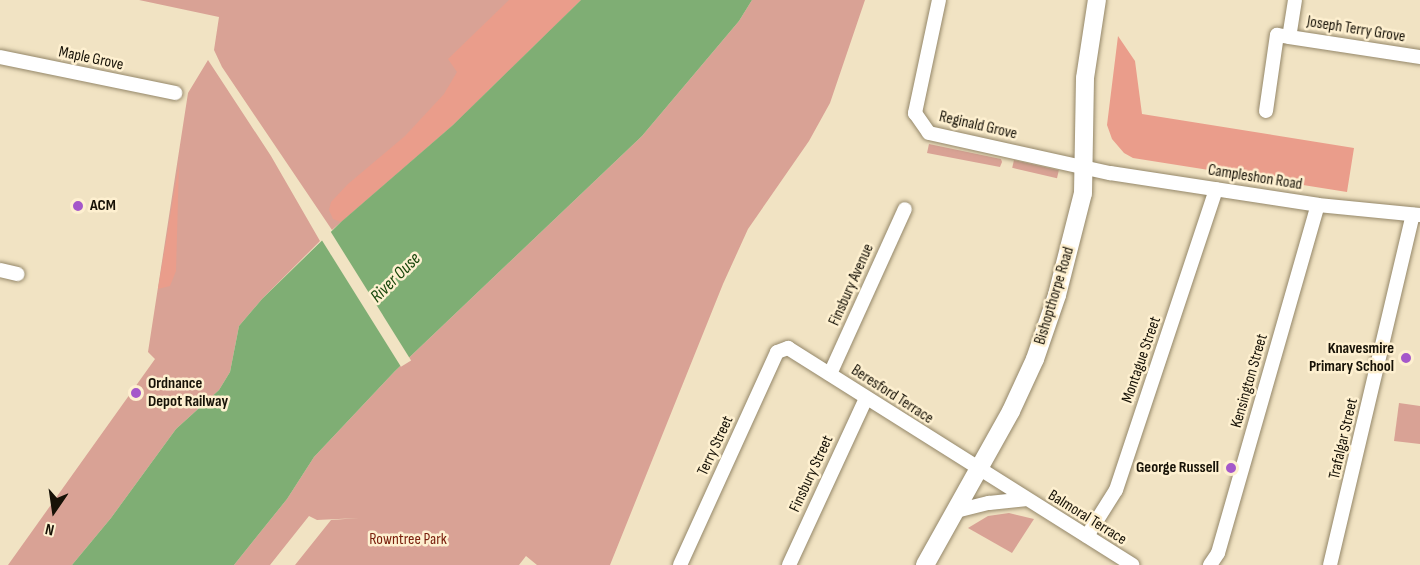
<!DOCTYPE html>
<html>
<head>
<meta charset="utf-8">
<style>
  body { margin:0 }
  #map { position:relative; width:1420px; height:565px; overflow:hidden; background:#f1e3c3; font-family:"Sofia Sans Condensed",sans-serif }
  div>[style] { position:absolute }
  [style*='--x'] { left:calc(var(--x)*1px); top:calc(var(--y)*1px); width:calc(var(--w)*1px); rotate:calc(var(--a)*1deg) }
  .green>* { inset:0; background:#d9a295; transform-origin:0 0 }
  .forest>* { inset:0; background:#ea9d8b }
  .water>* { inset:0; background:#7fae74 }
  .pier>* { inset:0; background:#f1e3c3; transform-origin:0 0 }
  .roads { filter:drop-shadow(0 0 2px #948769) drop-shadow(0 0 2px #948769) }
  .minor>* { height:14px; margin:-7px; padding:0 7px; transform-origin:7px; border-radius:7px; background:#fff }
  .tertiary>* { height:18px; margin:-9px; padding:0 9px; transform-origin:9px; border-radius:9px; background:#fff }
  .dots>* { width:16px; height:16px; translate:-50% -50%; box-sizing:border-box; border:3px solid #fef0d0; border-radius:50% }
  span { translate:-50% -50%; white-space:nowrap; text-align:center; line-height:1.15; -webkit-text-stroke:5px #fef0d0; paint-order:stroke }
  .street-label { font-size:16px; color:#171207 }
  .poi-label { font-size:16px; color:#171207; font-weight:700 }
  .left { translate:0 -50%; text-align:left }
  .right { translate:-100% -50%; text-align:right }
  .park-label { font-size:16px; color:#7b210e }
  .water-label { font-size:18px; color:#18460b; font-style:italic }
  .north { position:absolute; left:24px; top:481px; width:60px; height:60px; -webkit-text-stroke:4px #fef0d0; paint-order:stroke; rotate:193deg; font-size:16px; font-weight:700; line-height:24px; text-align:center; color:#171207 }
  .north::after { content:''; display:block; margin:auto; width:21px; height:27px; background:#171207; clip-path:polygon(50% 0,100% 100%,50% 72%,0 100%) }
</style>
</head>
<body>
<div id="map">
  <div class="green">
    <div style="clip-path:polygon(139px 0,581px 0,453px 125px,332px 230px,222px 67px,214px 50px,219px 17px)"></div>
    <div style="clip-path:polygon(752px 0,865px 0,830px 103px,809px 141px,748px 229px,723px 284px,610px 565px,537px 565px,526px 556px,519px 565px,295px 565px,331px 520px,359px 518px,317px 520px,309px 516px,270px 565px,234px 565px,287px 499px,314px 457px,395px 371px,642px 136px,739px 21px)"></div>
    <div style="clip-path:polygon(208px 60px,271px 156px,320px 241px,262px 299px,239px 326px,230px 372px,219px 390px,176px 429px,111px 518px,72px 565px,8px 565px,155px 359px,148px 352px,188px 93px)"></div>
    <div style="clip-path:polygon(929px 144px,1001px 159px,1002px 162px,1000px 167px,927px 153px)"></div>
    <div style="left:1014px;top:160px;width:46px;height:8px;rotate:13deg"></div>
    <div style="clip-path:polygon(1399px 403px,1420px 406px,1420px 444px,1394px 441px)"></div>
    <div style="clip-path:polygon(1009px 513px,1034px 519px,1012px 553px,968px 528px,988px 516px)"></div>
  </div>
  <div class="forest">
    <div style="clip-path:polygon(509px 0,581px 0,453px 125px,341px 222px,333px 219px,329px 210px,331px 202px,348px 184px,405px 136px,444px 94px,457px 72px,448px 59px)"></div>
    <div style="clip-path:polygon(1118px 36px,1135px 61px,1142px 114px,1354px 148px,1347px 192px,1133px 158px,1124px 153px,1112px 139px,1107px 125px)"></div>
    <div style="clip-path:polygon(179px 163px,176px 271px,170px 286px,158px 289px)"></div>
  </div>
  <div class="water">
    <div style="clip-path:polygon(581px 0,752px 0,739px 21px,642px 136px,395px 371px,314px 457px,287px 499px,234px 565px,72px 565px,111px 518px,176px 429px,219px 390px,230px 372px,239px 326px,262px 299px,341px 222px,453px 125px)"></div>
  </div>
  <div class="pier">
    <div style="left:329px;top:229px;width:155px;height:12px;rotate:58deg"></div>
  </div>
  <div class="roads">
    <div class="minor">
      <div style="--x:939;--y:0;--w:116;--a:102"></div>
      <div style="--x:915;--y:113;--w:24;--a:55"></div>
      <div style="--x:929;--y:133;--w:185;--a:12.5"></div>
      <div style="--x:1110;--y:173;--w:210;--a:8.7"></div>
      <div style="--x:1318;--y:205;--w:102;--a:5.6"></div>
      <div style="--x:1295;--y:0;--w:37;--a:99"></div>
      <div style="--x:1289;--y:37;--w:133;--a:8.7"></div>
      <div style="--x:0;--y:57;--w:179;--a:11.6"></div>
      <div style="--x:1266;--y:111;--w:77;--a:-81.8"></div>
      <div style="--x:1277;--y:35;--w:12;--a:9"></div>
      <div style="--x:0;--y:270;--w:18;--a:13"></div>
      <div style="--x:830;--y:374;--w:181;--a:-65.6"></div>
      <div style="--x:956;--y:511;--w:34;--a:-14"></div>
      <div style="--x:989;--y:503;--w:36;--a:-6"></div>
      <div style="--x:1087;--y:536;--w:54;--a:-57.8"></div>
      <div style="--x:1116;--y:490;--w:317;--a:-71.6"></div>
      <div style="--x:680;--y:565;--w:234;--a:-65.5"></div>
      <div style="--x:777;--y:352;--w:12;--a:-20"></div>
      <div style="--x:788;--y:348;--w:407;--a:32.2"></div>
      <div style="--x:789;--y:565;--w:184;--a:-65.2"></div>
      <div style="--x:1210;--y:565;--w:14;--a:-56"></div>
      <div style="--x:1218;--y:553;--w:362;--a:-74"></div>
      <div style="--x:1330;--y:565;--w:360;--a:-76.7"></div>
    </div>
    <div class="tertiary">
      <div style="--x:925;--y:565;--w:176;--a:-60.8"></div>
      <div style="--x:1011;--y:411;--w:57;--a:-65.2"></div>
      <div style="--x:1035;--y:359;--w:68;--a:-71"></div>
      <div style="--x:1057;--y:295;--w:105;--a:-75.7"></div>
      <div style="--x:1083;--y:193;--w:115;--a:-89"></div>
      <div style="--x:1085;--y:78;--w:79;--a:-81.3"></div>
    </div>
  </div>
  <div class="dots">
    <div style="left:78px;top:206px;background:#a558ca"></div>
    <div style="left:1406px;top:358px;background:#a558ca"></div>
    <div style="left:136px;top:393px;background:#a558ca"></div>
    <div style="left:1231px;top:468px;background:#a558ca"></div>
  </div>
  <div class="street-label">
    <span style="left:1356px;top:30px;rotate:9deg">Joseph Terry Grove</span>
    <span style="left:91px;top:59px;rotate:12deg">Maple Grove</span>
    <span style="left:978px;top:126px;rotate:13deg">Reginald Grove</span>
    <span style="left:1255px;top:178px;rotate:9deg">Campleshon Road</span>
    <span style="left:852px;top:285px;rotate:-66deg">Finsbury Avenue</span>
    <span style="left:1055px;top:296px;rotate:-73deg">Bishopthorpe Road</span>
    <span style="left:1142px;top:360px;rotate:-71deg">Montague Street</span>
    <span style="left:1250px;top:381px;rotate:-74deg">Kensington Street</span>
    <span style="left:892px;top:395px;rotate:33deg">Beresford Terrace</span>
    <span style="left:1344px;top:439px;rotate:-77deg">Trafalgar Street</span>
    <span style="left:716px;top:446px;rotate:-65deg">Terry Street</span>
    <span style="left:812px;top:474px;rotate:-65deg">Finsbury Street</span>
    <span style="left:1087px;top:518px;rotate:32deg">Balmoral Terrace</span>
  </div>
  <div class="poi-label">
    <span class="left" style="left:90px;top:206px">ACM</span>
    <span class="right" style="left:1394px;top:358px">Knavesmire<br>Primary School</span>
    <span class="left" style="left:148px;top:393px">Ordnance<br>Depot Railway</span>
    <span class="right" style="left:1219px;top:468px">George Russell</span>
  </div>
  <div class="park-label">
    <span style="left:408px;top:540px">Rowntree Park</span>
  </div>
  <div class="water-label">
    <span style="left:396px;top:278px;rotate:-45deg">River Ouse</span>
  </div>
  <div class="north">N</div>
</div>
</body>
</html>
